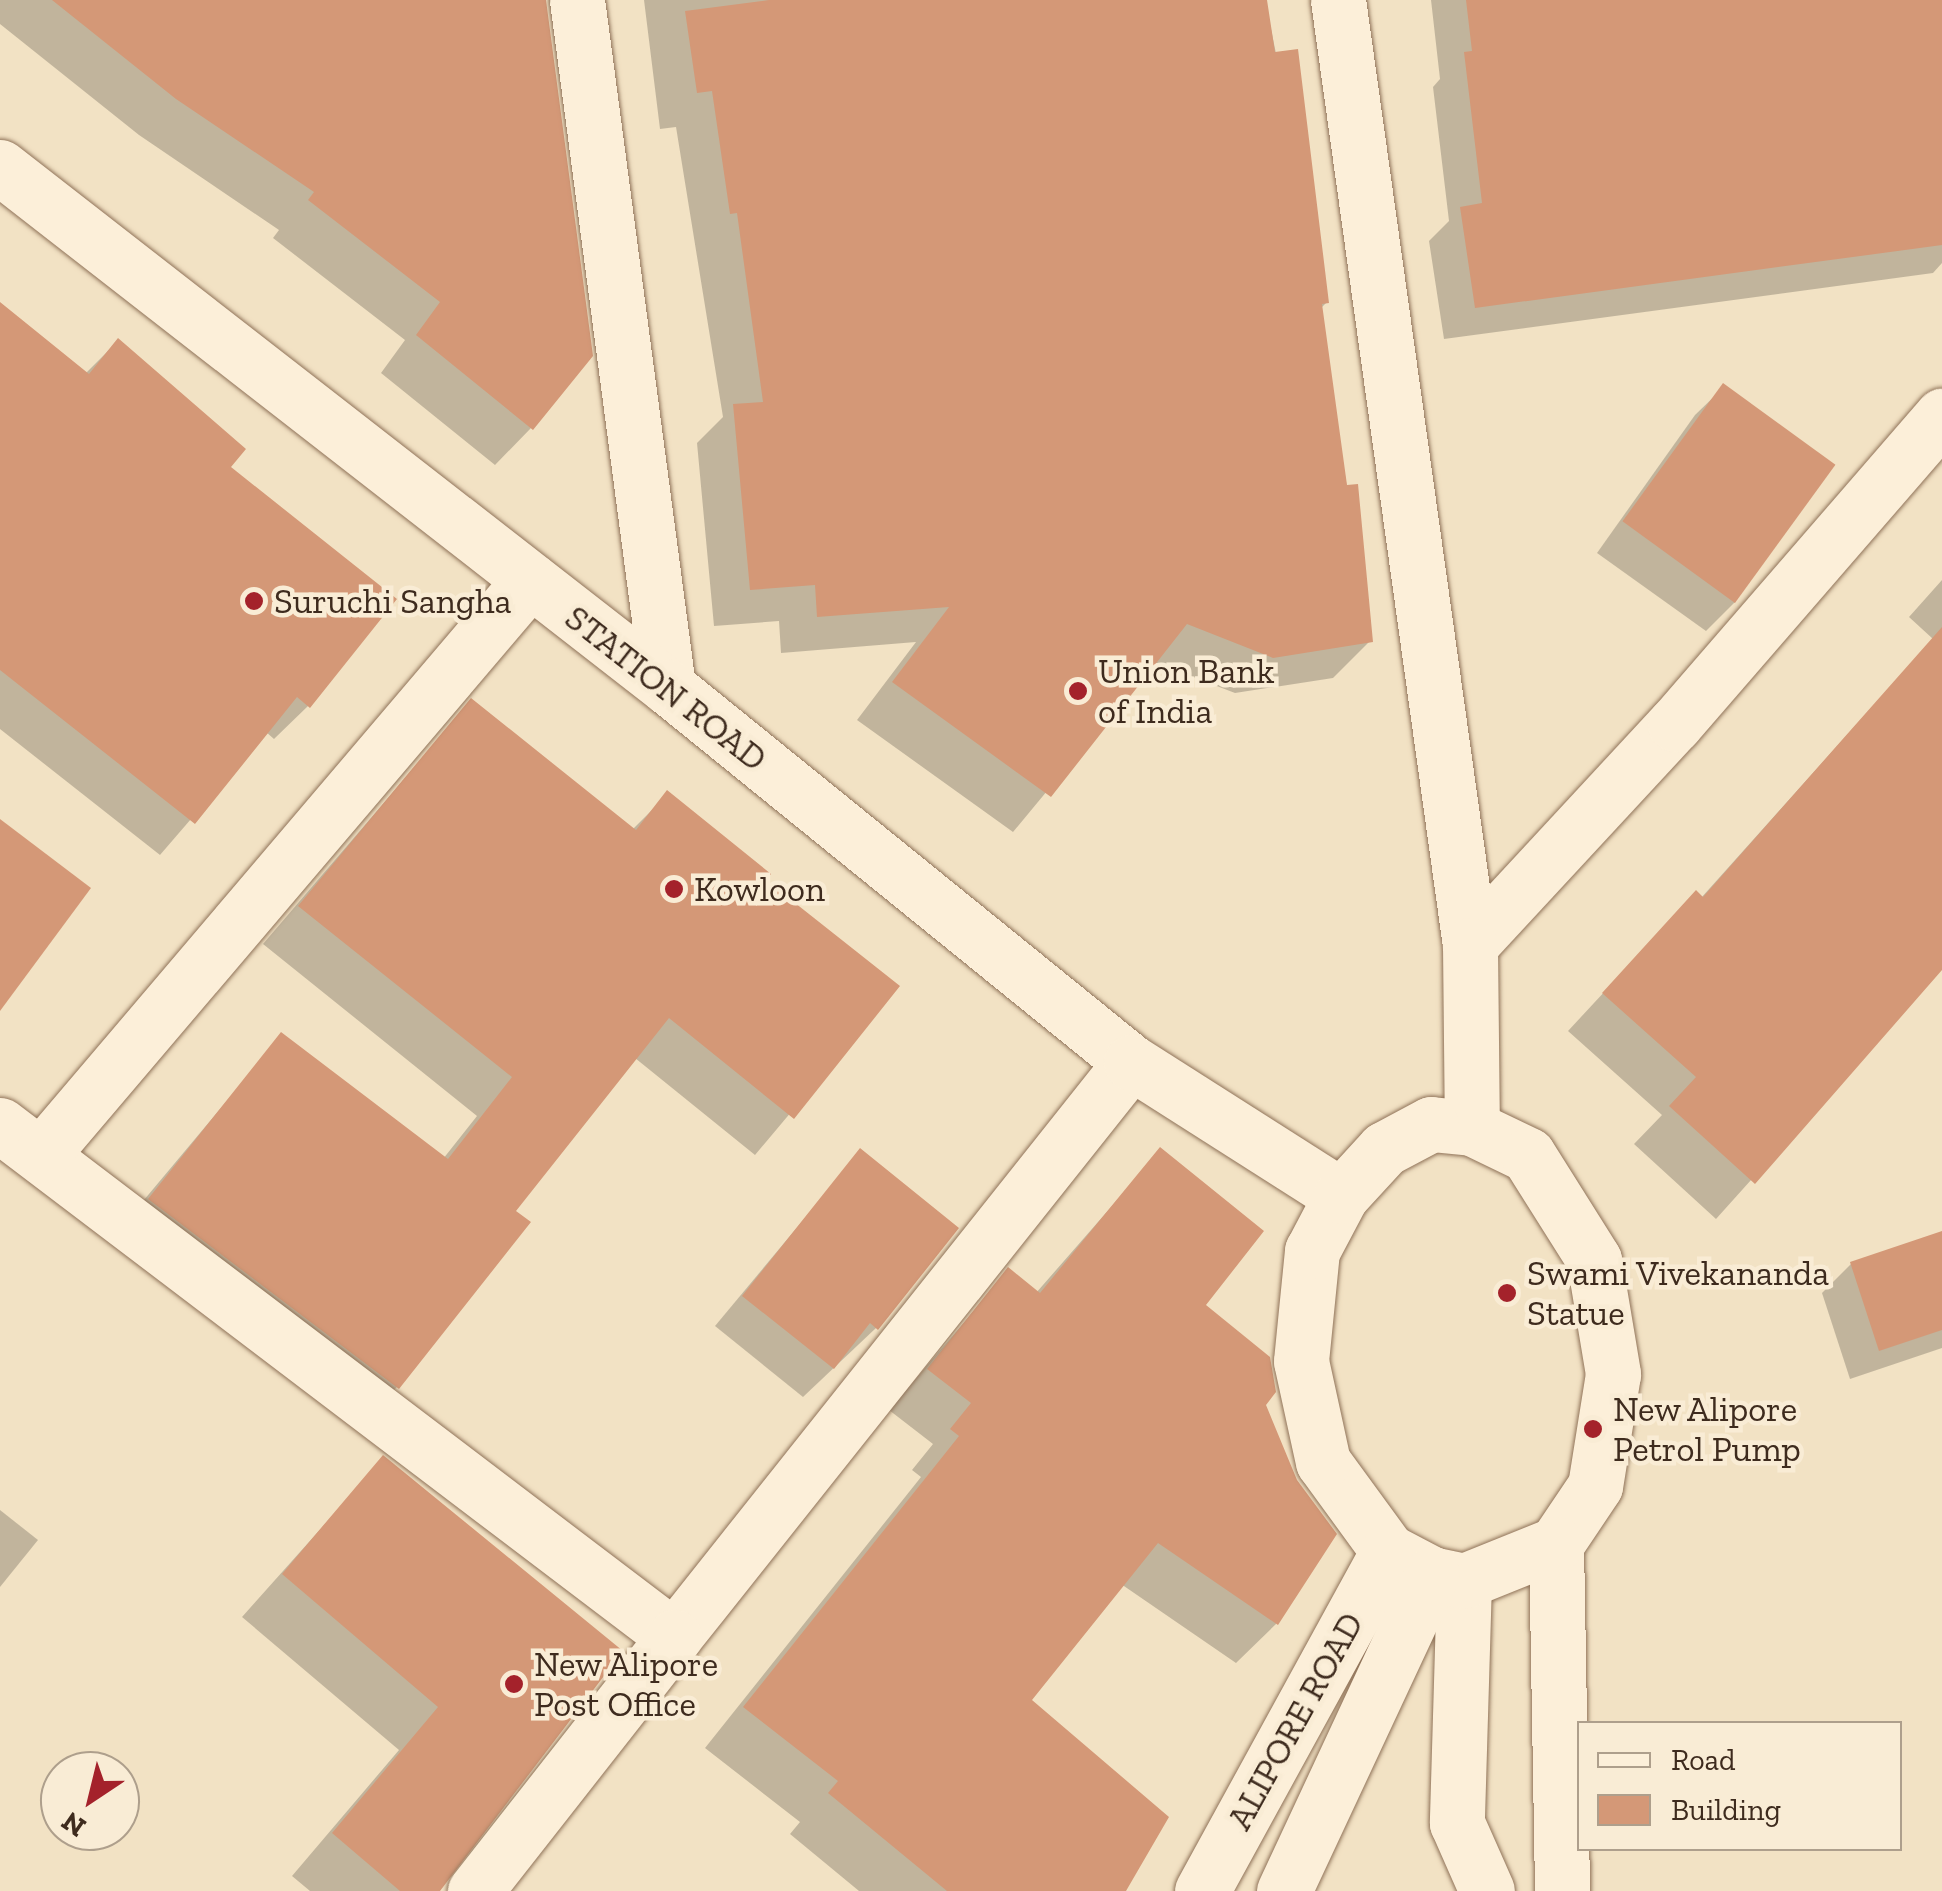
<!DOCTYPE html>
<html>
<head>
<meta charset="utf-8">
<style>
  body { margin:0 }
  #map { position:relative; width:1942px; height:1891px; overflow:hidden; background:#f2e2c4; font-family:"Zilla Slab",serif }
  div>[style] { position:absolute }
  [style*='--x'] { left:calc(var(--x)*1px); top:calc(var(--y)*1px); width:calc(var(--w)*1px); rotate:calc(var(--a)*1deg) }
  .shadow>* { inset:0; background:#0003 }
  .building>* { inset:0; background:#d49877; transform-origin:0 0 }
  .roads { filter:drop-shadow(0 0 2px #8f7258) drop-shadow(0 0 2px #8f7258) }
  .minor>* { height:55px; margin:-27.5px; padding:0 27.5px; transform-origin:27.5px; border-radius:27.5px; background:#fcefd9 }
  .tertiary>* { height:55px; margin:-27.5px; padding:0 27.5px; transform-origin:27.5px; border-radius:27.5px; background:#fcefd9 }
  .secondary>* { height:55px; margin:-27.5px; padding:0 27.5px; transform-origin:27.5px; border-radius:27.5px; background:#fcefd9 }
  .dots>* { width:28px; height:28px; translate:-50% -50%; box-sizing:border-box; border:5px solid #f9ecd5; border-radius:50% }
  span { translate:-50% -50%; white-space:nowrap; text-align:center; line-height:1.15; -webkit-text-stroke:9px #f9ecd5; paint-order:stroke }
  .poi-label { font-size:35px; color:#3e2b1e }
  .left { translate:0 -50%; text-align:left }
  .street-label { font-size:35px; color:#3e2b1e }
  .legend { position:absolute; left:1577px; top:1721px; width:325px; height:130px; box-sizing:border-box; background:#f9ecd5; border:2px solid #ae9f8c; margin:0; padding:12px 18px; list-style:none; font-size:30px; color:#3e2b1e }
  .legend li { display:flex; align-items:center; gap:20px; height:50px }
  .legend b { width:50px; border:2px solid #ae9f8c }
  .north { position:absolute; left:40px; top:1751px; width:100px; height:100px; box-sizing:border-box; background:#f9ecd5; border:2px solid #ae9f8c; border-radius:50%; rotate:215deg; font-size:28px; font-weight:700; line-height:40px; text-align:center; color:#3e2b1e }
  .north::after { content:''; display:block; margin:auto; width:35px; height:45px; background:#a4222b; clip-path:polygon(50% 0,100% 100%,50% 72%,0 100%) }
</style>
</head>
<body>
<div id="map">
  <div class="shadow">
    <div style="clip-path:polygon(0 0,544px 0,531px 428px,495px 465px,381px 373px,405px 340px,273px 238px,279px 230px,139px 135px,0 24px)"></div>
    <div style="clip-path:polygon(644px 0,1265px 0,1327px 302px,1320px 309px,1370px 641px,1333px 678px,1235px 693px,1154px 662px,1013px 832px,857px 720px,916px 642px,781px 653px,779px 621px,714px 626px,697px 443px,723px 417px,676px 127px,660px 129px)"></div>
    <div style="clip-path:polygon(1431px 0,1942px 0,1942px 263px,1933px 273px,1444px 339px,1429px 241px,1449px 221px,1433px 87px,1440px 79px)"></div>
    <div style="clip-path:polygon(0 305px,85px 374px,118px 341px,227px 468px,393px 600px,308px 706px,274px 739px,266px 732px,160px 855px,0 729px)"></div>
    <div style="clip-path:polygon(1724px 387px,1735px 602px,1706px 631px,1597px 553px,1695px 415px)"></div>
    <div style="clip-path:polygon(1942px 580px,1942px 967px,1716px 1219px,1634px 1144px,1662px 1115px,1568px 1031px,1696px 893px,1701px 898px,1933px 639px,1909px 617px)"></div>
    <div style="clip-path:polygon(471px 701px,632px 830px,668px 794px,763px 880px,897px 986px,755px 1155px,635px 1058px,513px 1211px,397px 1387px,360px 1424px,113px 1237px,281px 1036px,443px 1159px,477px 1116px,263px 944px)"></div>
    <div style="clip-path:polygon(1160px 1151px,1202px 1305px,1263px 1404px,1276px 1624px,1236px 1663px,1121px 1584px,1028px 1700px,1123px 1891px,859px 1891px,790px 1834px,800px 1822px,705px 1748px,921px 1477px,912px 1470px,933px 1444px,889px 1410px,1008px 1271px,1036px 1293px)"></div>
    <div style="clip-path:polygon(860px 1152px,876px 1328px,803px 1397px,715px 1326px)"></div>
    <div style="clip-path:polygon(1942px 1234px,1942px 1348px,1850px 1379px,1822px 1293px,1851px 1264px)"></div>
    <div style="clip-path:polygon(383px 1459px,620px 1651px,435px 1891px,310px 1891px,292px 1876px,399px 1750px,242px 1617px)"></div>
    <div style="clip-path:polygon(0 1510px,38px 1540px,0 1587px)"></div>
  </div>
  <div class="building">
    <div style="clip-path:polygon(52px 0,546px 0,593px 356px,533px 430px,416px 335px,440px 302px,308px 200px,314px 192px,176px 99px)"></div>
    <div style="clip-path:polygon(769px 0,1267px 0,1275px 52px,1298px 49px,1329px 303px,1322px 304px,1347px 485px,1358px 484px,1373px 642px,1273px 658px,1187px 624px,1051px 797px,892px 682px,949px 607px,817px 617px,815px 585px,750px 590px,733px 404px,763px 402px,737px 213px,730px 214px,712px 91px,697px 93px,685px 11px)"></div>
    <div style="clip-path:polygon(1466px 0,1942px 0,1942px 245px,1475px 308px,1460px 207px,1482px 203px,1464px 52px,1472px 51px)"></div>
    <div style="clip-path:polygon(0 302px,89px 374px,118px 338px,246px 449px,231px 467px,397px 599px,310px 708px,297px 697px,195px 824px,0 670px)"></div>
    <div style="left:1723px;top:383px;width:139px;height:171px;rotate:36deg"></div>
    <div style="clip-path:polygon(1942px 627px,1942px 970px,1755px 1184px,1669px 1106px,1696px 1077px,1602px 993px,1696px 890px,1703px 897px)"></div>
    <div style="clip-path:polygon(471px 698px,636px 830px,667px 790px,771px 874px,766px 880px,900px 986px,794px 1119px,669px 1018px,516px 1211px,531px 1222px,399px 1389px,148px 1199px,281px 1032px,448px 1159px,512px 1077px,298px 906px)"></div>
    <div style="clip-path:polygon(0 819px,91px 888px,0 1011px)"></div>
    <div style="clip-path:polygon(1160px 1147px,1264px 1231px,1206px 1305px,1270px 1357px,1276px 1392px,1266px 1405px,1297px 1480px,1337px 1534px,1278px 1625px,1158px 1543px,1032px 1700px,1169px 1817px,1126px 1891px,947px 1891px,828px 1793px,838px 1781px,743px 1707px,959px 1436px,950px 1429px,971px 1403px,927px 1369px,1008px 1267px,1040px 1293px)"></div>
    <div style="clip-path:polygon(860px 1148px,959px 1228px,878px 1330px,870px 1323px,834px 1369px,742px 1296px)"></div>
    <div style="clip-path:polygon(1942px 1231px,1942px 1330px,1879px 1351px,1850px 1262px)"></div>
    <div style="clip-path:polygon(383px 1455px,623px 1651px,440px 1891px,400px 1891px,332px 1833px,438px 1707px,282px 1574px)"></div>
  </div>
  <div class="roads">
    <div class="minor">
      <div style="--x:577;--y:0;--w:693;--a:82.45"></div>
      <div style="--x:0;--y:1125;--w:846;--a:37.22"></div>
      <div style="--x:674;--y:1637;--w:734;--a:-51.52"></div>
      <div style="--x:41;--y:1155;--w:755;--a:-49.62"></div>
      <div style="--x:475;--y:1891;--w:323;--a:-51.9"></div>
    </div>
    <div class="tertiary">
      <div style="--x:0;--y:167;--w:847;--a:37.9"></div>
      <div style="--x:668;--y:687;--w:596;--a:39.01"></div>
      <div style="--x:1131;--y:1062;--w:249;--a:32.5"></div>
      <div style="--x:1470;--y:945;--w:301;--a:-47.2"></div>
      <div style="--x:1675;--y:724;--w:408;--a:-49.1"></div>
      <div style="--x:1556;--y:1544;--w:347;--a:89"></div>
      <div style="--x:1464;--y:1581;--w:242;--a:91.7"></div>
      <div style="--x:1457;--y:1823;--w:74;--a:66.2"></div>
    </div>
    <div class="secondary">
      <div style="--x:1338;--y:0;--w:954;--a:82.05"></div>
      <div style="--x:1470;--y:945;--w:183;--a:89.4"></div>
      <div style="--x:1431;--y:1124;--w:41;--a:5.6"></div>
      <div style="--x:1472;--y:1128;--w:62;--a:25.7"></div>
      <div style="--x:1528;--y:1155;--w:124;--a:57.8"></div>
      <div style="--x:1594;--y:1260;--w:116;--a:80.5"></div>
      <div style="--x:1613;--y:1374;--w:113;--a:99.1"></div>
      <div style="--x:1595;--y:1486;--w:70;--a:123.9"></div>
      <div style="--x:1556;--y:1544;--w:99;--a:158.1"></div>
      <div style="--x:1464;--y:1581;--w:33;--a:-168"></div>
      <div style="--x:1432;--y:1574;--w:50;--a:-152.4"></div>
      <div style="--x:1388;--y:1551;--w:110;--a:-126.1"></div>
      <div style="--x:1323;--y:1462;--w:103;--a:-102.3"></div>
      <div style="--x:1301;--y:1361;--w:111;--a:-84.3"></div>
      <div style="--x:1312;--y:1251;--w:62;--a:-62.2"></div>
      <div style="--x:1341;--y:1196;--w:64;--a:-47.5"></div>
      <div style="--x:1384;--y:1149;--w:53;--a:-28"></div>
      <div style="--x:1202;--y:1891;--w:388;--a:-61.3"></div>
      <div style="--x:1284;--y:1891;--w:350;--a:-65"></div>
    </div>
  </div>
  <div class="dots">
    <div style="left:254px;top:601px;background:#a4222b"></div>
    <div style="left:1078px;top:691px;background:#a4222b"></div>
    <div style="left:674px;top:889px;background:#a4222b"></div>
    <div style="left:1507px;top:1293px;background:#a4222b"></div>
    <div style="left:1593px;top:1429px;background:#a4222b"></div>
    <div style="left:514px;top:1684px;background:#a4222b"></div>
  </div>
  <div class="poi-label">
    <span class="left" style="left:274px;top:601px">Suruchi Sangha</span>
    <span class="left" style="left:1098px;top:691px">Union Bank<br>of India</span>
    <span class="left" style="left:694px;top:889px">Kowloon</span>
    <span class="left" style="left:1527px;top:1293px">Swami Vivekananda<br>Statue</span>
    <span class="left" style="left:1613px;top:1429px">New Alipore<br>Petrol Pump</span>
    <span class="left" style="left:534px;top:1684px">New Alipore<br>Post Office</span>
  </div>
  <div class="street-label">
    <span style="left:666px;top:688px;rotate:38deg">STATION ROAD</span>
    <span style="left:1295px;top:1721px;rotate:-61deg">ALIPORE ROAD</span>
  </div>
  <ul class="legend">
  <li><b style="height:12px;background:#fcefd9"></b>Road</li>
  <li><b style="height:28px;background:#d49877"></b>Building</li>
  </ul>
  <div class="north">N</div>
</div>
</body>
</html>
